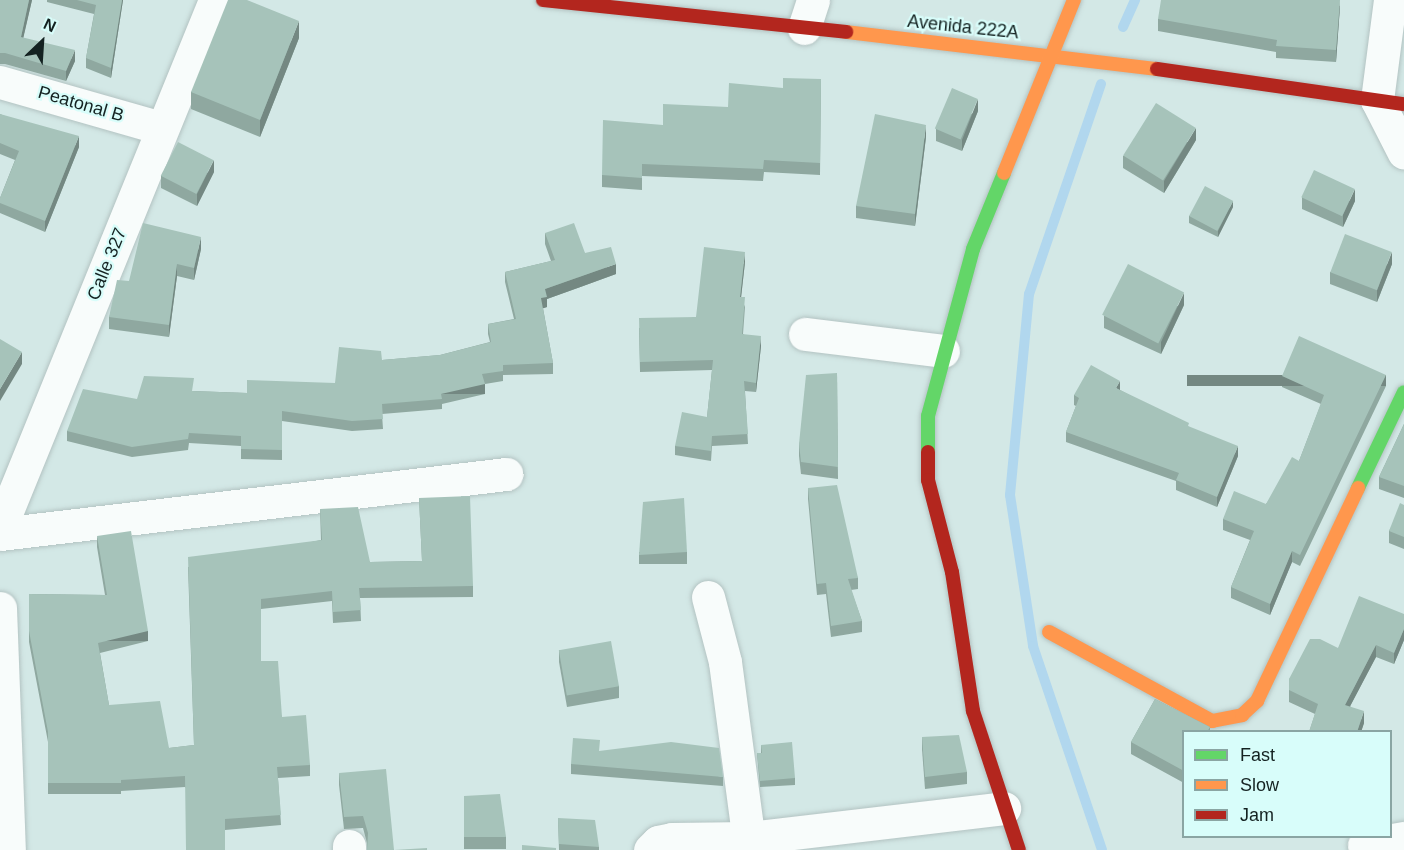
<!DOCTYPE html>
<html>
<head>
<meta charset="utf-8">
<style>
  body { margin:0 }
  #map { position:relative; width:1404px; height:850px; overflow:hidden; background:#d3e8e6; font-family:Arial,sans-serif }
  div>[style] { position:absolute }
  [style*='--x'] { left:calc(var(--x)*1px); top:calc(var(--y)*1px); width:calc(var(--w)*1px); rotate:calc(var(--a)*1deg) }
  .stream>* { height:10px; margin:-5px; padding:0 5px; transform-origin:5px; border-radius:5px; background:#b1d7ee }
  .roads { filter:drop-shadow(0 0 2px #b3c3c2) drop-shadow(0 0 2px #b3c3c2) }
  .street>* { height:33px; margin:-16.5px; padding:0 16.5px; transform-origin:16.5px; border-radius:16.5px; background:#f8fcfb }
  .fast>* { height:14px; margin:-7px; padding:0 7px; transform-origin:7px; border-radius:7px; background:#63d668 }
  .slow>* { height:14px; margin:-7px; padding:0 7px; transform-origin:7px; border-radius:7px; background:#ff974d }
  .jam>* { height:14px; margin:-7px; padding:0 7px; transform-origin:7px; border-radius:7px; background:#b3261e }
  .wall>* { inset:0; background:#8fa8a0; transform-origin:0 0 }
  .shaded-wall>* { inset:0; background:#748882; transform-origin:0 0 }
  .building>* { inset:0; background:#a6c3ba; transform-origin:0 0 }
  span { translate:-50% -50%; white-space:nowrap; text-align:center; line-height:1.15; -webkit-text-stroke:4.5px #d8fdfa; paint-order:stroke }
  .street-label { font-size:18px; color:#142221 }
  .legend { position:absolute; left:1182px; top:730px; width:210px; height:108px; box-sizing:border-box; background:#d8fdfa; border:2px solid #8aa5a3; margin:0; padding:8px 10px; list-style:none; font-size:18px; color:#142221 }
  .legend li { display:flex; align-items:center; gap:12px; height:30px }
  .legend b { width:30px; border:2px solid #8aa5a3 }
  .north { position:absolute; left:12px; top:12px; width:60px; height:60px; -webkit-text-stroke:4px #d8fdfa; paint-order:stroke; rotate:25deg; font-size:16px; font-weight:700; line-height:24px; text-align:center; color:#142221 }
  .north::after { content:''; display:block; margin:auto; width:21px; height:27px; background:#142221; clip-path:polygon(50% 0,100% 100%,50% 72%,0 100%) }
</style>
</head>
<body>
<div id="map">
  <div class="stream">
    <div style="--x:1123;--y:27;--w:30;--a:-66"></div>
    <div style="--x:1101;--y:84;--w:222;--a:108.9"></div>
    <div style="--x:1029;--y:294;--w:202;--a:95.4"></div>
    <div style="--x:1010;--y:495;--w:153;--a:81.3"></div>
    <div style="--x:1033;--y:646;--w:215;--a:71.3"></div>
  </div>
  <div class="roads">
    <div class="street">
      <div style="--x:1390;--y:0;--w:101;--a:97.4"></div>
      <div style="--x:1377;--y:100;--w:59;--a:63"></div>
      <div style="--x:804;--y:28;--w:29;--a:-72"></div>
      <div style="--x:0;--y:82;--w:168;--a:15.9"></div>
      <div style="--x:805;--y:334;--w:139;--a:7"></div>
      <div style="--x:0;--y:528;--w:570;--a:-67.84"></div>
      <div style="--x:0;--y:534;--w:510;--a:-6.76"></div>
      <div style="--x:708;--y:597;--w:67;--a:75.3"></div>
      <div style="--x:725;--y:662;--w:190;--a:82.4"></div>
      <div style="--x:0;--y:608;--w:242;--a:87.9"></div>
      <div style="--x:1364;--y:845;--w:41;--a:-9.9"></div>
      <div style="--x:349;--y:846;--w:4;--a:90"></div>
      <div style="--x:650;--y:850;--w:11;--a:-45"></div>
      <div style="--x:658;--y:842;--w:14;--a:-12"></div>
      <div style="--x:672;--y:839;--w:78;--a:-0.7"></div>
      <div style="--x:750;--y:838;--w:256;--a:-6.7"></div>
    </div>
    <div class="fast">
      <div style="--x:928;--y:452;--w:36;--a:-90"></div>
      <div style="--x:928;--y:416;--w:173;--a:-74.9"></div>
      <div style="--x:973;--y:249;--w:82;--a:-67.8"></div>
      <div style="--x:1358;--y:488;--w:106;--a:-64.4"></div>
    </div>
    <div class="slow">
      <div style="--x:846;--y:32;--w:313;--a:6.8"></div>
      <div style="--x:1004;--y:173;--w:187;--a:-68"></div>
      <div style="--x:1049;--y:632;--w:186;--a:28.6"></div>
      <div style="--x:1212;--y:721;--w:31;--a:-11"></div>
      <div style="--x:1242;--y:715;--w:21;--a:-43"></div>
      <div style="--x:1257;--y:701;--w:236;--a:-64.6"></div>
    </div>
    <div class="jam">
      <div style="--x:543;--y:0;--w:305;--a:6"></div>
      <div style="--x:1157;--y:69;--w:249;--a:8.1"></div>
      <div style="--x:928;--y:452;--w:28;--a:90"></div>
      <div style="--x:928;--y:480;--w:95;--a:75.4"></div>
      <div style="--x:952;--y:572;--w:141;--a:81.4"></div>
      <div style="--x:973;--y:711;--w:146;--a:71.7"></div>
    </div>
  </div>
  <div class="wall">
    <div style="clip-path:polygon(0 0,32px 0,23px 38px,75px 61px,66px 81px,5px 64px,0 64px)"></div>
    <div style="clip-path:polygon(47px 0,123px 0,111px 78px,86px 68px,86px 58px,94px 14px,47px 2px)"></div>
    <div style="clip-path:polygon(1340px 6px,1336px 62px,1276px 58px,1276px 52px,1158px 31px,1158px 19px)"></div>
    <div style="clip-path:polygon(299px 38px,260px 137px,191px 109px,191px 92px)"></div>
    <div style="clip-path:polygon(821px 79px,820px 175px,764px 172px,763px 181px,642px 176px,642px 190px,602px 187px,602px 175px,663px 125px,728px 107px,783px 88px)"></div>
    <div style="clip-path:polygon(978px 111px,962px 151px,936px 141px,936px 129px)"></div>
    <div style="clip-path:polygon(0 114px,79px 147px,45px 232px,0 213px,0 198px,15px 160px,0 154px)"></div>
    <div style="clip-path:polygon(926px 137px,915px 226px,856px 218px,856px 206px)"></div>
    <div style="clip-path:polygon(1196px 140px,1164px 193px,1123px 168px,1123px 156px)"></div>
    <div style="clip-path:polygon(214px 172px,197px 206px,161px 188px,161px 176px)"></div>
    <div style="clip-path:polygon(1302px 197px,1355px 201px,1343px 227px,1302px 209px)"></div>
    <div style="clip-path:polygon(1233px 207px,1218px 237px,1189px 223px,1189px 216px)"></div>
    <div style="clip-path:polygon(545px 233px,585px 253px,616px 274px,547px 299px,547px 307px,543px 308px,553px 363px,553px 374px,503px 375px,503px 381px,485px 384px,485px 394px,442px 404px,442px 409px,382px 414px,383px 429px,352px 431px,282px 421px,282px 460px,241px 459px,241px 446px,189px 443px,188px 450px,132px 457px,67px 441px,67px 431px,137px 399px,193px 391px,247px 393px,335px 383px,382px 360px,440px 355px,490px 342px,488px 334px,488px 324px,514px 319px,505px 282px,505px 272px,551px 261px,545px 244px)"></div>
    <div style="clip-path:polygon(201px 249px,194px 280px,177px 276px,169px 337px,109px 329px,109px 317px,129px 281px)"></div>
    <div style="clip-path:polygon(745px 262px,741px 297px,745px 307px,743px 334px,761px 346px,756px 392px,745px 391px,748px 444px,712px 446px,711px 461px,675px 455px,675px 446px,707px 417px,712px 370px,640px 372px,639px 328px,696px 317px)"></div>
    <div style="clip-path:polygon(1392px 264px,1377px 302px,1330px 284px,1330px 272px)"></div>
    <div style="clip-path:polygon(1184px 305px,1161px 354px,1104px 328px,1104px 316px)"></div>
    <div style="clip-path:polygon(837px 373px,838px 479px,801px 474px,799px 456px,799px 444px)"></div>
    <div style="clip-path:polygon(1282px 376px,1386px 386px,1300px 566px,1292px 562px,1270px 615px,1231px 598px,1231px 587px,1250px 540px,1223px 530px,1223px 519px,1266px 504px,1299px 461px,1321px 404px,1282px 387px)"></div>
    <div style="clip-path:polygon(1120px 390px,1189px 427px,1238px 456px,1217px 507px,1176px 490px,1176px 481px,1066px 442px,1066px 432px,1076px 406px,1074px 405px,1074px 395px)"></div>
    <div style="clip-path:polygon(1404px 424px,1404px 498px,1379px 489px,1379px 477px)"></div>
    <div style="clip-path:polygon(808px 488px,858px 578px,858px 589px,851px 590px,862px 621px,862px 632px,831px 637px,826px 594px,817px 595px,808px 499px)"></div>
    <div style="clip-path:polygon(419px 498px,473px 586px,473px 597px,360px 598px,361px 621px,333px 623px,332px 601px,261px 609px,261px 661px,282px 717px,310px 765px,310px 776px,278px 778px,281px 825px,225px 830px,185px 787px,121px 791px,121px 794px,48px 794px,48px 742px,29px 642px,29px 594px,105px 595px,97px 547px,97px 536px,148px 641px,100px 653px,109px 705px,169px 748px,194px 745px,188px 567px,321px 540px,320px 509px,370px 562px,422px 561px)"></div>
    <div style="clip-path:polygon(1404px 505px,1404px 549px,1389px 543px,1389px 531px)"></div>
    <div style="left:687px;top:552px;width:12px;height:48px;rotate:90deg"></div>
    <div style="clip-path:polygon(1404px 614px,1404px 640px,1394px 664px,1376px 657px,1350px 706px,1364px 723px,1361px 732px,1309px 732px,1315px 714px,1289px 702px,1289px 679px,1338px 648px)"></div>
    <div style="clip-path:polygon(559px 650px,619px 686px,619px 698px,567px 707px,559px 662px)"></div>
    <div style="clip-path:polygon(1155px 699px,1210px 727px,1210px 732px,1184px 732px,1184px 783px,1131px 754px,1131px 742px)"></div>
    <div style="clip-path:polygon(922px 737px,967px 772px,967px 784px,925px 789px,922px 749px)"></div>
    <div style="clip-path:polygon(761px 745px,795px 778px,795px 785px,760px 787px,757px 753px,761px 753px)"></div>
    <div style="clip-path:polygon(600px 751px,723px 777px,723px 786px,571px 774px,571px 764px)"></div>
    <div style="clip-path:polygon(339px 773px,394px 850px,367px 850px,367px 843px,363px 828px,344px 829px,339px 785px)"></div>
    <div style="clip-path:polygon(464px 796px,506px 837px,506px 849px,464px 849px)"></div>
    <div style="clip-path:polygon(558px 818px,599px 847px,599px 850px,559px 850px)"></div>
  </div>
  <div class="shaded-wall">
    <div style="clip-path:polygon(29px 0,32px 0,21px 48px,21px 37px)"></div>
    <div style="clip-path:polygon(122px 0,123px 0,111px 78px,111px 68px)"></div>
    <div style="clip-path:polygon(1340px 0,1340px 6px,1336px 62px,1336px 50px)"></div>
    <div style="clip-path:polygon(299px 21px,299px 38px,260px 137px,260px 120px)"></div>
    <div style="clip-path:polygon(75px 50px,75px 61px,66px 81px,66px 71px)"></div>
    <div style="clip-path:polygon(978px 99px,978px 111px,962px 151px,962px 140px)"></div>
    <div style="clip-path:polygon(926px 125px,926px 137px,915px 226px,915px 214px)"></div>
    <div style="clip-path:polygon(1196px 128px,1196px 140px,1164px 193px,1164px 181px)"></div>
    <div style="clip-path:polygon(79px 136px,79px 147px,45px 232px,45px 221px)"></div>
    <div style="clip-path:polygon(214px 160px,214px 172px,197px 206px,197px 194px)"></div>
    <div style="clip-path:polygon(1355px 189px,1355px 201px,1343px 227px,1343px 215px)"></div>
    <div style="clip-path:polygon(1233px 201px,1233px 207px,1218px 237px,1218px 231px)"></div>
    <div style="clip-path:polygon(201px 237px,201px 249px,194px 280px,194px 268px)"></div>
    <div style="clip-path:polygon(745px 252px,745px 262px,740px 307px,740px 297px)"></div>
    <div style="clip-path:polygon(1392px 252px,1392px 264px,1377px 302px,1377px 290px)"></div>
    <div style="clip-path:polygon(177px 264px,177px 276px,169px 337px,169px 325px)"></div>
    <div style="clip-path:polygon(616px 264px,616px 274px,547px 299px,547px 307px,541px 309px,541px 298px,545px 289px)"></div>
    <div style="clip-path:polygon(1184px 293px,1184px 305px,1161px 354px,1161px 342px)"></div>
    <div style="clip-path:polygon(761px 336px,761px 346px,756px 392px,756px 383px)"></div>
    <div style="clip-path:polygon(22px 352px,22px 364px,0 401px,0 389px)"></div>
    <div style="left:1386px;top:375px;width:11px;height:199px;rotate:90deg"></div>
    <div style="clip-path:polygon(1120px 381px,1120px 391px,1116px 388px)"></div>
    <div style="left:485px;top:384px;width:10px;height:45px;rotate:90deg"></div>
    <div style="clip-path:polygon(1238px 446px,1238px 456px,1217px 507px,1217px 497px)"></div>
    <div style="clip-path:polygon(1292px 551px,1292px 562px,1270px 615px,1270px 604px)"></div>
    <div style="clip-path:polygon(1404px 629px,1404px 640px,1394px 664px,1394px 653px)"></div>
    <div style="left:148px;top:631px;width:10px;height:51px;rotate:90deg"></div>
    <div style="clip-path:polygon(1376px 645px,1376px 657px,1345px 716px,1345px 705px)"></div>
    <div style="clip-path:polygon(1364px 711px,1364px 723px,1361px 732px,1357px 732px)"></div>
  </div>
  <div class="building">
    <div style="clip-path:polygon(0 0,29px 0,21px 37px,75px 50px,66px 71px,5px 53px,0 53px)"></div>
    <div style="clip-path:polygon(77px 0,122px 0,111px 68px,86px 58px,96px 5px)"></div>
    <div style="clip-path:polygon(228px 0,247px 0,299px 21px,260px 120px,191px 92px)"></div>
    <div style="clip-path:polygon(1161px 0,1340px 0,1336px 50px,1276px 46px,1277px 40px,1158px 19px)"></div>
    <div style="clip-path:polygon(783px 78px,821px 79px,820px 163px,764px 160px,763px 169px,642px 164px,642px 178px,602px 175px,603px 120px,663px 125px,663px 104px,728px 107px,729px 83px,783px 88px)"></div>
    <div style="left:952px;top:88px;width:28px;height:44px;rotate:23deg"></div>
    <div style="left:1156px;top:103px;width:47px;height:62px;rotate:32deg"></div>
    <div style="clip-path:polygon(0 114px,79px 136px,45px 221px,0 203px,0 198px,19px 151px,0 143px)"></div>
    <div style="clip-path:polygon(875px 114px,926px 125px,915px 214px,856px 206px)"></div>
    <div style="left:178px;top:142px;width:40px;height:38px;rotate:27deg"></div>
    <div style="left:1314px;top:170px;width:45px;height:30px;rotate:25deg"></div>
    <div style="left:1205px;top:186px;width:32px;height:34px;rotate:28deg"></div>
    <div style="clip-path:polygon(143px 223px,201px 237px,194px 268px,177px 264px,169px 325px,109px 317px,117px 280px,129px 281px)"></div>
    <div style="clip-path:polygon(574px 223px,585px 253px,611px 247px,616px 264px,545px 289px,547px 297px,541px 298px,553px 363px,503px 365px,503px 371px,482px 374px,485px 384px,441px 394px,442px 399px,382px 404px,383px 419px,352px 421px,282px 411px,282px 450px,241px 449px,241px 436px,189px 433px,188px 439px,132px 447px,67px 431px,83px 389px,137px 399px,144px 376px,194px 378px,192px 391px,247px 393px,247px 380px,335px 383px,339px 347px,381px 351px,382px 360px,440px 355px,491px 342px,488px 324px,516px 319px,505px 272px,555px 260px,545px 233px)"></div>
    <div style="left:1345px;top:234px;width:50px;height:41px;rotate:21deg"></div>
    <div style="clip-path:polygon(704px 247px,745px 252px,740px 297px,745px 297px,742px 334px,761px 336px,756px 383px,744px 381px,748px 434px,712px 436px,711px 451px,675px 446px,682px 412px,707px 417px,713px 360px,640px 362px,639px 318px,696px 317px)"></div>
    <div style="left:1128px;top:264px;width:63px;height:57px;rotate:27deg"></div>
    <div style="clip-path:polygon(1299px 336px,1386px 375px,1300px 555px,1292px 551px,1270px 604px,1231px 587px,1254px 531px,1223px 519px,1234px 491px,1266px 504px,1292px 457px,1299px 461px,1324px 395px,1282px 376px)"></div>
    <div style="clip-path:polygon(0 339px,22px 352px,0 389px)"></div>
    <div style="clip-path:polygon(1091px 365px,1120px 381px,1116px 388px,1189px 423px,1188px 426px,1238px 446px,1217px 497px,1176px 480px,1179px 473px,1066px 432px,1079px 398px,1074px 395px)"></div>
    <div style="clip-path:polygon(837px 373px,838px 467px,801px 462px,799px 444px,806px 375px)"></div>
    <div style="clip-path:polygon(1404px 424px,1404px 486px,1379px 477px)"></div>
    <div style="clip-path:polygon(837px 485px,858px 578px,848px 579px,862px 621px,831px 626px,826px 583px,817px 584px,808px 488px)"></div>
    <div style="clip-path:polygon(470px 496px,473px 586px,359px 588px,361px 610px,333px 612px,332px 591px,261px 599px,261px 661px,278px 661px,282px 717px,306px 715px,310px 765px,277px 767px,281px 815px,225px 819px,225px 850px,186px 850px,185px 776px,121px 780px,121px 783px,48px 783px,48px 732px,29px 631px,29px 594px,107px 595px,97px 536px,131px 531px,148px 631px,98px 643px,109px 705px,160px 701px,169px 748px,194px 745px,188px 557px,322px 540px,320px 509px,358px 507px,370px 562px,422px 561px,419px 498px)"></div>
    <div style="clip-path:polygon(684px 498px,687px 552px,639px 555px,643px 502px)"></div>
    <div style="clip-path:polygon(1400px 503px,1404px 505px,1404px 537px,1389px 531px)"></div>
    <div style="clip-path:polygon(1359px 596px,1404px 614px,1404px 629px,1394px 653px,1376px 645px,1345px 705px,1364px 711px,1357px 732px,1309px 732px,1318px 704px,1289px 690px,1289px 679px,1310px 639px,1320px 639px,1338px 648px)"></div>
    <div style="left:611px;top:641px;width:46px;height:53px;rotate:80deg"></div>
    <div style="clip-path:polygon(1155px 699px,1210px 727px,1207px 732px,1184px 732px,1184px 771px,1131px 742px)"></div>
    <div style="clip-path:polygon(959px 735px,967px 772px,925px 777px,922px 737px)"></div>
    <div style="clip-path:polygon(573px 738px,600px 740px,599px 751px,671px 742px,719px 748px,723px 777px,571px 764px)"></div>
    <div style="clip-path:polygon(792px 742px,795px 778px,760px 781px,757px 753px,762px 753px,761px 745px)"></div>
    <div style="clip-path:polygon(386px 769px,394px 850px,427px 848px,427px 850px,367px 850px,368px 833px,363px 816px,344px 817px,339px 773px)"></div>
    <div style="clip-path:polygon(500px 794px,506px 837px,464px 837px,464px 796px)"></div>
    <div style="clip-path:polygon(558px 818px,595px 820px,599px 847px,559px 844px)"></div>
    <div style="clip-path:polygon(522px 845px,556px 848px,556px 850px,522px 850px)"></div>
  </div>
  <div class="street-label">
    <span style="left:963px;top:27px;rotate:6deg">Avenida 222A</span>
    <span style="left:81px;top:104px;rotate:16deg">Peatonal B</span>
    <span style="left:107px;top:264px;rotate:-68deg">Calle 327</span>
  </div>
  <ul class="legend">
  <li><b style="height:8px;background:#63d668"></b>Fast</li>
  <li><b style="height:8px;background:#ff974d"></b>Slow</li>
  <li><b style="height:8px;background:#b3261e"></b>Jam</li>
  </ul>
  <div class="north">N</div>
</div>
</body>
</html>
